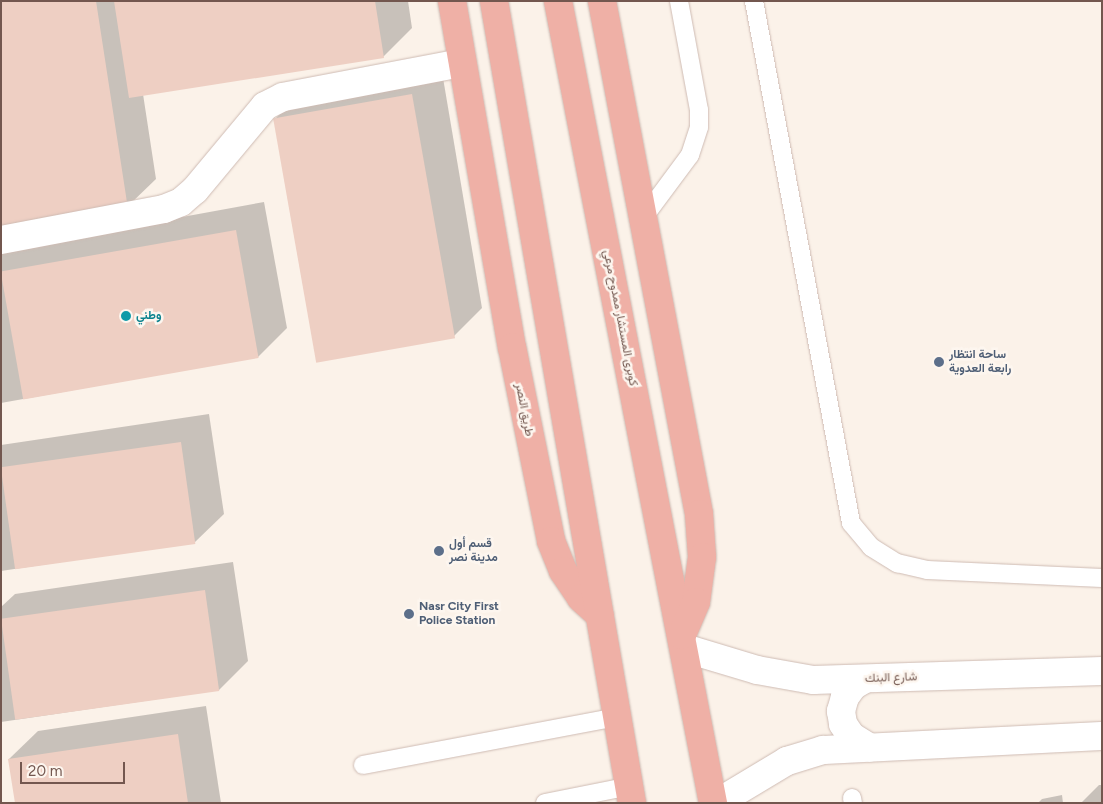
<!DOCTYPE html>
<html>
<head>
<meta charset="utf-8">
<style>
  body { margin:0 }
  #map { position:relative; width:1103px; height:804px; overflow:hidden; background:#fbf2e9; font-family:Figtree,Vazirmatn,sans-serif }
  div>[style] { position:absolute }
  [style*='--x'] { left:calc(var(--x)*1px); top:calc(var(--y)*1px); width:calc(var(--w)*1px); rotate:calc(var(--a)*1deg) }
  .shadow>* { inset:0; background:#0003 }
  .building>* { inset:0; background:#eecfc3; transform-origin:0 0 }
  .roads { filter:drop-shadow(0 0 1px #cebbb3) drop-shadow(0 0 1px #cebbb3) }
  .lane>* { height:18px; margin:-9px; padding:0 9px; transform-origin:9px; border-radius:9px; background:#fff }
  .street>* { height:28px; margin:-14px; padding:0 14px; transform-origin:14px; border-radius:14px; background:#fff }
  .secondary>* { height:28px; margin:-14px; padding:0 14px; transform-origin:14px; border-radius:14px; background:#fff }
  .highway>* { height:28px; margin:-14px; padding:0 14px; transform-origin:14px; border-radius:14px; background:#efb0a6 }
  .dots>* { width:14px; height:14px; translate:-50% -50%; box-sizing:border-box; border:2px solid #fdf6ef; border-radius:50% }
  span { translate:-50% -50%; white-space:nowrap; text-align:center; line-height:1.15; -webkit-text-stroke:5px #fdf6ef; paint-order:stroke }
  .culture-label { font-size:12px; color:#0d838f; font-weight:700 }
  .left { translate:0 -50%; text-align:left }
  .street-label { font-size:12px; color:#73574f }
  .service-label { font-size:12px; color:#4e5e75; font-weight:700 }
  .frame { position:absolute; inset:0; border:2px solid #73574f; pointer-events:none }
  .scale { position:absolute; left:20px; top:762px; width:105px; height:22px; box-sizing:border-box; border:2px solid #73574f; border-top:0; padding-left:6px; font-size:15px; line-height:18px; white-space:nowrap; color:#73574f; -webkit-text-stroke:4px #fdf6ef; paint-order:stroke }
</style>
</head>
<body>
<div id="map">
  <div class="shadow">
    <div style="clip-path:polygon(1px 1px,408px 1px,412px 28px,383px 57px,143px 94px,156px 179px,127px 207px)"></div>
    <div style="clip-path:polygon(441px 66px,482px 308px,453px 337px,275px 119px,303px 90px)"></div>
    <div style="clip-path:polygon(264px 202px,287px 328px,258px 357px,1px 403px,1px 255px,7px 249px)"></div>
    <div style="clip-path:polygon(209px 414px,224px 514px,195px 542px,1px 571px,1px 445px)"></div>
    <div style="clip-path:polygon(233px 562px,248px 661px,219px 690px,1px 722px,1px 607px,15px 594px)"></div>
    <div style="clip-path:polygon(206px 706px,221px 803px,16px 803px,9px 759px,38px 731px)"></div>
    <div style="clip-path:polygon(1099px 785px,1102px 785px,1102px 803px,1081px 803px)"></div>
    <div style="clip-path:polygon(1062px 795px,1063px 803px,1038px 803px,1042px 799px)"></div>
  </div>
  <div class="building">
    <div style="clip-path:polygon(1px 1px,96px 1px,128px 209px,1px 228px)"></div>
    <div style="clip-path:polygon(114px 1px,375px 1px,384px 58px,129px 98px)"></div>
    <div style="left:412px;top:94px;width:248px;height:141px;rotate:80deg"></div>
    <div style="left:236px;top:230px;width:130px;height:239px;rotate:80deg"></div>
    <div style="left:181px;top:442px;width:103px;height:182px;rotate:82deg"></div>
    <div style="left:205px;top:590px;width:102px;height:206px;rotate:82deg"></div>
    <div style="clip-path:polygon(178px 734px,188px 803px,15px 803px,8px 759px)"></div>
  </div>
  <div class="roads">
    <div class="lane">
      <div style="--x:754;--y:1;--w:531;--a:79.47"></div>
      <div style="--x:851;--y:523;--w:31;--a:50"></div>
      <div style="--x:871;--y:547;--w:31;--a:32"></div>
      <div style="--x:897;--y:563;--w:31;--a:13"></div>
      <div style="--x:927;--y:570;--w:175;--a:2.6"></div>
      <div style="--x:644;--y:217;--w:77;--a:-53.4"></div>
      <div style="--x:690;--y:155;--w:29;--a:-72"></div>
      <div style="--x:699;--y:127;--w:17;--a:-90"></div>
      <div style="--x:699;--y:110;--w:111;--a:-100.4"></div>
      <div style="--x:363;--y:765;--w:259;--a:-10.7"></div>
      <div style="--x:852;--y:798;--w:5;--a:79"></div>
      <div style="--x:545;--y:803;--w:87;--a:-11.3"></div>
    </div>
    <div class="street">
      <div style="--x:1;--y:240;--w:166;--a:-10.8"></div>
      <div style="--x:164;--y:209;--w:18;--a:-22"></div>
      <div style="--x:181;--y:202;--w:18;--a:-41"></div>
      <div style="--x:195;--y:190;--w:109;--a:-50.2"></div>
      <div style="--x:265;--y:106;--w:20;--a:-27"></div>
      <div style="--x:283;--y:97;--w:182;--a:-10.8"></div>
    </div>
    <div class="secondary">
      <div style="--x:684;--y:648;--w:76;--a:16.8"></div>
      <div style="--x:757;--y:670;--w:57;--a:10.1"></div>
      <div style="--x:813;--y:680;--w:289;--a:-1.8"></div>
      <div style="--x:865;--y:679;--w:14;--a:150"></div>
      <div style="--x:853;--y:686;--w:14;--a:126"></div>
      <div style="--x:845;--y:697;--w:15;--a:106"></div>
      <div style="--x:841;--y:711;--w:13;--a:81"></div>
      <div style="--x:843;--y:724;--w:14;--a:56"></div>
      <div style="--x:851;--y:736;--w:22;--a:32"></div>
      <div style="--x:717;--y:803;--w:82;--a:-31"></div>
      <div style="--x:787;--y:761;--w:38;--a:-17"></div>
      <div style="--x:823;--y:750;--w:279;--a:-2.9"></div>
    </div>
    <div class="highway">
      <div style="--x:452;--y:1;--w:351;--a:80.2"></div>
      <div style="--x:512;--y:347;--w:198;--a:78.6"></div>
      <div style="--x:551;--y:541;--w:32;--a:68"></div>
      <div style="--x:563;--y:571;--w:32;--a:56"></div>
      <div style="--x:581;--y:598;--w:25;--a:42"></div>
      <div style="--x:494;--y:1;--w:814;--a:80.24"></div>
      <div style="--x:558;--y:1;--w:817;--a:79.06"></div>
      <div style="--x:602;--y:1;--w:522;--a:79.29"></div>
      <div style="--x:699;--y:514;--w:43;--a:86"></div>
      <div style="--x:702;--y:557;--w:45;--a:97.6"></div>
      <div style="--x:696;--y:602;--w:36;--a:113"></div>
    </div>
  </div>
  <div class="dots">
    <div style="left:126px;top:316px;background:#0f9aa8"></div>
    <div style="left:939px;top:362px;background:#5c6f8a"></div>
    <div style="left:439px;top:551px;background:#5c6f8a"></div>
    <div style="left:409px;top:614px;background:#5c6f8a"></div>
  </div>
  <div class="culture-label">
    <span class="left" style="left:136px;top:316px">وطني</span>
  </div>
  <div class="street-label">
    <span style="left:620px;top:318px;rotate:79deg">كوبرى المستشار ممدوح مرعي</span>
    <span style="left:524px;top:410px;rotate:79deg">طريق النصر</span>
    <span style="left:891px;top:678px;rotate:-2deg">شارع البنك</span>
  </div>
  <div class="service-label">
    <span class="left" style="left:949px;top:362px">ساحة انتظار<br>رابعة العدوية</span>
    <span class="left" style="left:449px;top:551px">قسم أول<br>مدينة نصر</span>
    <span class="left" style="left:419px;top:614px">Nasr City First<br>Police Station</span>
  </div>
  <div class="frame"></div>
  <div class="scale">20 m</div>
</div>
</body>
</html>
